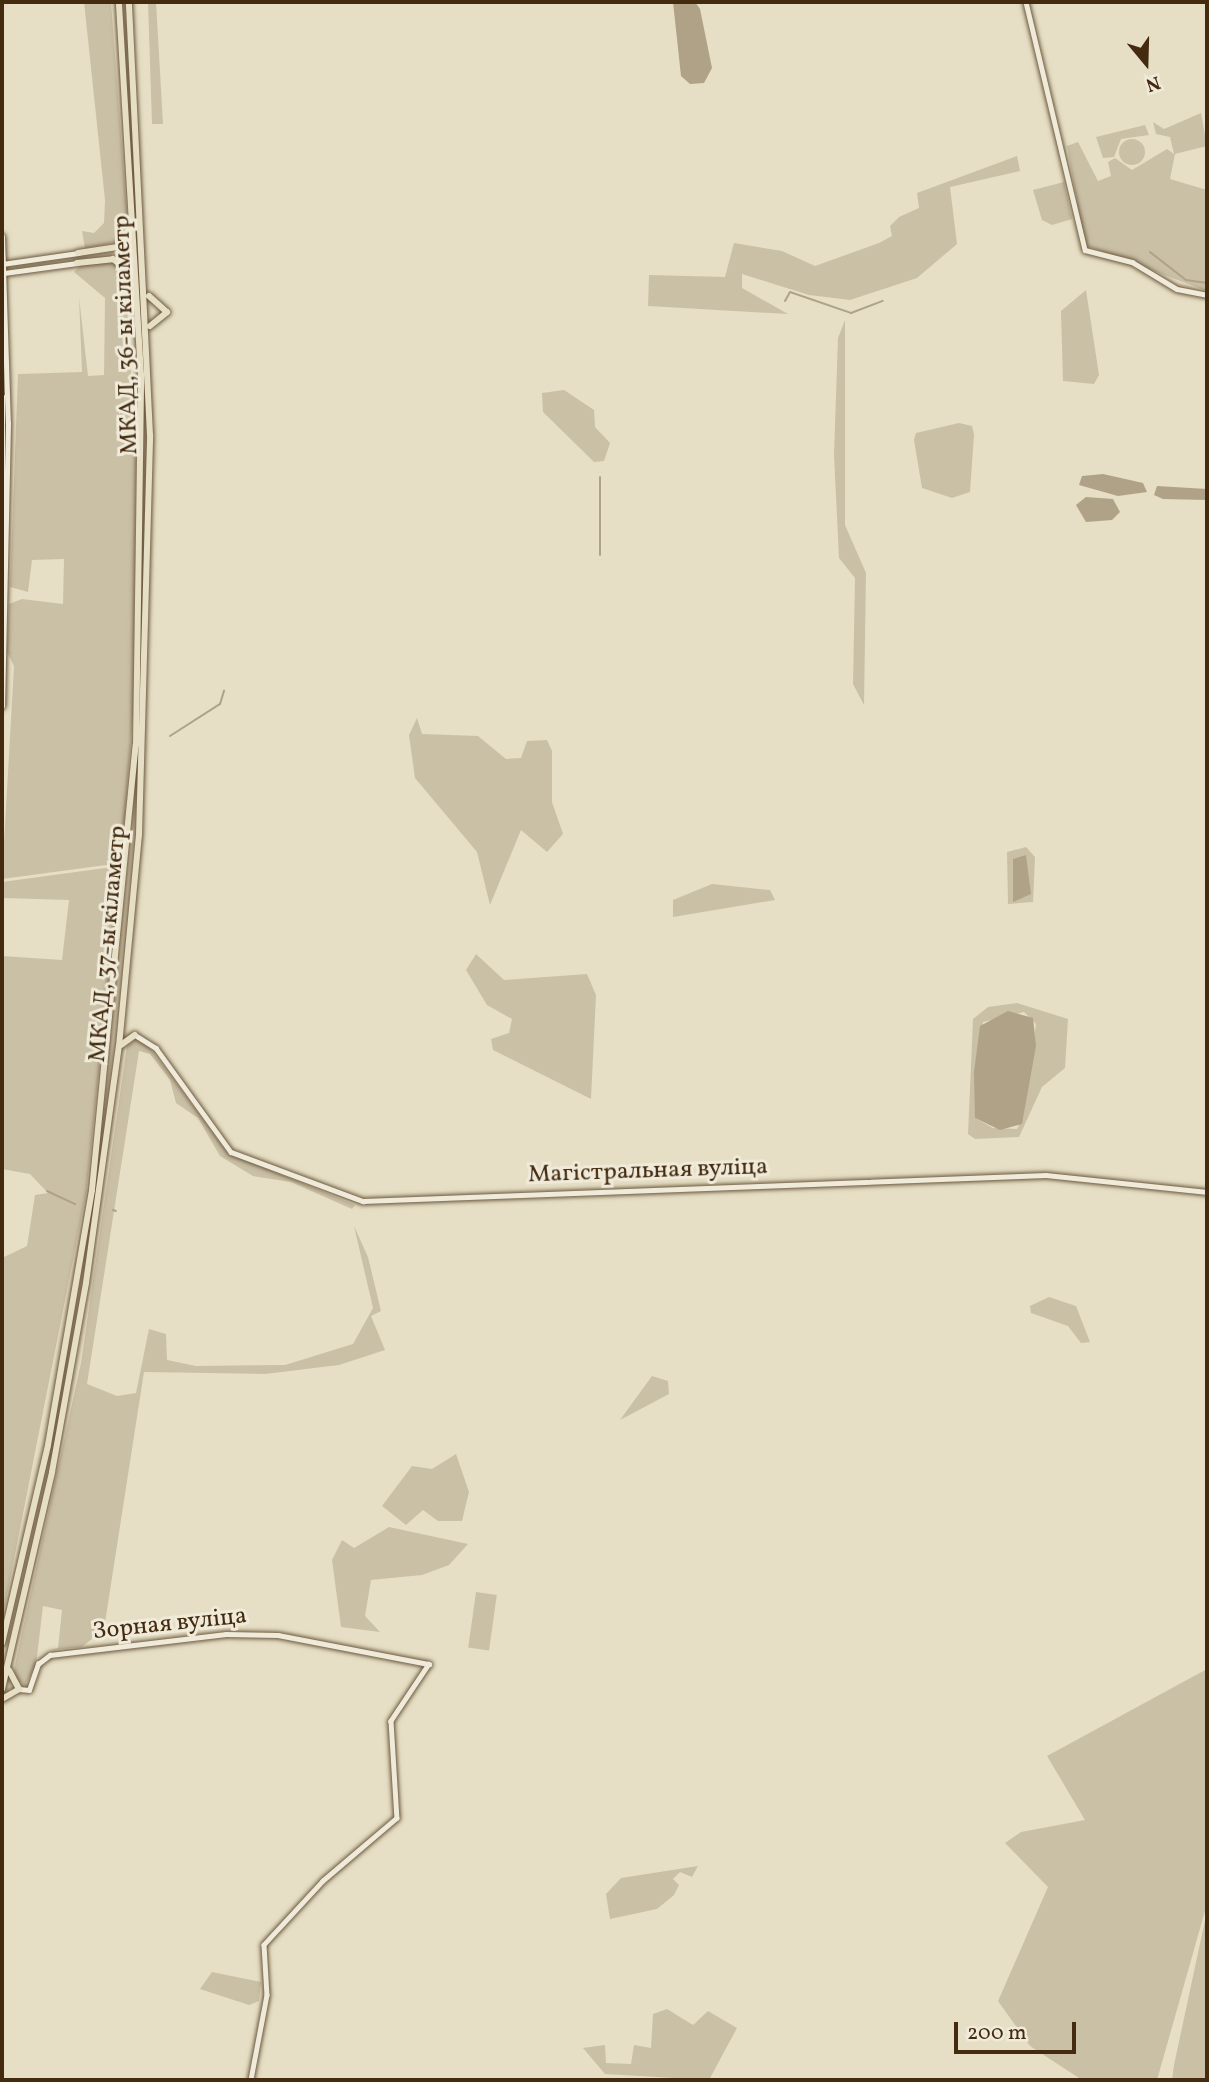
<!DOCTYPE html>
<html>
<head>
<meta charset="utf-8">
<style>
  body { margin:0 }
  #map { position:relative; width:1209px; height:2082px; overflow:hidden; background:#e6dfc5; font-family:Vollkorn,serif }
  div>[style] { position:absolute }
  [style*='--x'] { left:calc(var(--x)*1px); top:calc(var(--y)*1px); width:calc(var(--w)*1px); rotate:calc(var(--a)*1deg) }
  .green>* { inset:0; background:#cac0a6; transform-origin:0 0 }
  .round { border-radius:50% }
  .water>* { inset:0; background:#afa287 }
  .stream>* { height:2px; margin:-1px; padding:0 1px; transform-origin:1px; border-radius:1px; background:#afa287 }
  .roads { filter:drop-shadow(0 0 2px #6c583d) drop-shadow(0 0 2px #6c583d) }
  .tertiary>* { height:4.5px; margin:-2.25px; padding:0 2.25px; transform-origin:2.25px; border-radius:2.25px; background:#efead9 }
  .secondary>* { height:5px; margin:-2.5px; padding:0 2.5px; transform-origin:2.5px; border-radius:2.5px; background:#efead9 }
  .trunk>* { height:6px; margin:-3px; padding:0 3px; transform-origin:3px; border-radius:3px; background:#e6dfc5 }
  span { translate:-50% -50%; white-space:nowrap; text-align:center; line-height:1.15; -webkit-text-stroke:6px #efead9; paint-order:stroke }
  .street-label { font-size:24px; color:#442b10 }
  .frame { position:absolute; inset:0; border:4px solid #442b10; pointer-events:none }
  .north { position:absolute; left:1111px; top:28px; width:70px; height:70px; -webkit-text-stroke:5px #efead9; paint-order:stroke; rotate:161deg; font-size:19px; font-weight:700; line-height:28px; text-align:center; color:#442b10 }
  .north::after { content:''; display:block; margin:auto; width:24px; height:32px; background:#442b10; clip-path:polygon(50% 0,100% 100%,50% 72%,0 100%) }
  .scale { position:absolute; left:954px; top:2022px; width:122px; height:32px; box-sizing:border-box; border:4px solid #442b10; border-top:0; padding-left:9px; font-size:21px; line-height:24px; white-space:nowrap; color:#442b10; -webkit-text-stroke:5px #efead9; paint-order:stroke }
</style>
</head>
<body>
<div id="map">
  <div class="green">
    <div style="clip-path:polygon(84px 2px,111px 2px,128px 229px,118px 242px,85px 248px,82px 231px,94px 233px,104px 223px,105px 200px)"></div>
    <div style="clip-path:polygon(148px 2px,156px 2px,163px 124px,152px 124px)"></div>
    <div style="clip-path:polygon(1201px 113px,1207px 146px,1175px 154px,1170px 179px,1207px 190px,1207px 291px,1085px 245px,1067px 146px,1078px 142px,1098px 181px,1111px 176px,1108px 162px,1115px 158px,1132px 170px,1167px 149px,1174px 154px,1170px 137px,1156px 134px,1153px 122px,1164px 129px)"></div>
    <div style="clip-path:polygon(1145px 125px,1149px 135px,1121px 139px,1114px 157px,1103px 158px,1096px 137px)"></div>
    <div class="round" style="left:1119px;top:139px;width:26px;height:26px"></div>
    <div style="clip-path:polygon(1017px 156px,1020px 171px,950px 187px,957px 244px,917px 278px,850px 300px,809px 295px,742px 274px,742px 288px,788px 314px,648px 306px,649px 275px,725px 277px,734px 243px,782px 251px,815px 266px,879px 243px,892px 236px,890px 226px,899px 217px,919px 208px,917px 193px)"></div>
    <div style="clip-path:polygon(1064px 182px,1072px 219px,1052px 225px,1042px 220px,1033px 190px)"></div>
    <div style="clip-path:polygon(111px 260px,125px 266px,136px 465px,133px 710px,121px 863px,2px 879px,14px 666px,7px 652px,9px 604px,22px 599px,63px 604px,64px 559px,32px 560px,28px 592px,10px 587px,18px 374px,82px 372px,79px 297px,88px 376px,104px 375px,105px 298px,74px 272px,82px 264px)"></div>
    <div style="clip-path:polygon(1086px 290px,1099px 375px,1094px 384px,1063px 381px,1061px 311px)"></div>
    <div style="clip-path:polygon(845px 320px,845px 525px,866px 573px,864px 705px,853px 684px,855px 578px,839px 558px,834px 455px,838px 338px)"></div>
    <div style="clip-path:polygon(564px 390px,594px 410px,595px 427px,610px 443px,604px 461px,594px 462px,543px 412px,542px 393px)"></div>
    <div style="clip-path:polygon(959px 423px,972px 426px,974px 434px,970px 492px,952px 498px,922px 488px,914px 440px,916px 433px)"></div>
    <div style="clip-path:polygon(417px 718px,422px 734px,478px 736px,506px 759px,521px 758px,527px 741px,547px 740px,552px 751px,552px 802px,563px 834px,547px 852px,521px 830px,490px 905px,477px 852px,415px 778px,409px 735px)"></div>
    <div style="clip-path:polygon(1026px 847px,1035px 857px,1033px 902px,1008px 904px,1007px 852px)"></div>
    <div style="clip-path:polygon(120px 866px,86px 1194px,2px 1620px,2px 1258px,27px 1246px,35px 1195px,48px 1193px,30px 1174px,2px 1169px,2px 956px,62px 960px,69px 900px,2px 898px,2px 882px)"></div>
    <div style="clip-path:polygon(712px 884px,770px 890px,775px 900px,673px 917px,673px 900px)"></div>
    <div style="clip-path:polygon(476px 954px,504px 980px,587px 974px,596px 995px,591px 1099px,493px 1050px,491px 1039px,509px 1033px,512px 1019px,487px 1005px,466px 970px)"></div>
    <div style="clip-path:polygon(evenodd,1017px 1003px,1068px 1019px,1065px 1068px,1042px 1087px,1019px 1137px,975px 1139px,968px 1134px,973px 1019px,988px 1007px,1017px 1003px,1024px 1012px,1036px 1024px,1023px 1118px,1017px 1129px,993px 1128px,975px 1118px,983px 1022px,1024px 1012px)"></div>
    <div style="clip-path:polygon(137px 1039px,147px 1044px,227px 1152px,355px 1205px,352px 1209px,291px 1182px,253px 1176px,220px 1156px,198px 1118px,176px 1103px,170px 1080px,150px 1054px,139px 1051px,87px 1384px,117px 1396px,136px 1393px,149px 1329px,166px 1334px,167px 1360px,196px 1366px,285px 1365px,353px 1344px,373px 1308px,354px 1226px,368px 1257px,381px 1311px,371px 1316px,385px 1350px,339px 1365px,265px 1374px,144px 1372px,104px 1629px,82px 1647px,50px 1650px,58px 1648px,62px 1610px,43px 1606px,36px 1665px,25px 1685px,14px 1678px,15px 1665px,81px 1363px,127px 1046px)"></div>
    <div style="clip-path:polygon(1049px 1297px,1076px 1306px,1090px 1342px,1081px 1343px,1068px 1326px,1031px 1313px,1030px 1306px)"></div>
    <div style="clip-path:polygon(652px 1376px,668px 1381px,669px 1394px,620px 1420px)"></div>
    <div style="clip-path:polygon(456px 1454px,469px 1492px,462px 1521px,438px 1521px,423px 1510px,406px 1525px,382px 1506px,412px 1466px,432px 1469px)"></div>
    <div style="clip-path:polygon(389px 1527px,468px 1544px,449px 1565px,422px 1575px,371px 1580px,365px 1616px,380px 1632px,341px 1627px,332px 1560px,342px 1540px,354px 1548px)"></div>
    <div style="left:476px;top:1592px;width:21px;height:56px;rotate:8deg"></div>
    <div style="clip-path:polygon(1207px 1669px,1207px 1904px,1157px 2080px,1082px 2080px,1030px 2046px,998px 2001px,1048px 1887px,1005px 1843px,1021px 1832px,1085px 1820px,1047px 1756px)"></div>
    <div style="clip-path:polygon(698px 1866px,692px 1877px,680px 1872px,673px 1879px,679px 1885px,674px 1895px,657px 1909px,610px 1919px,606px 1894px,621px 1878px)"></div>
    <div style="clip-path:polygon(1207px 1911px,1207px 2080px,1172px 2080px,1174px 2065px)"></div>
    <div style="clip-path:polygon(212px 1972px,261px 1982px,259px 2001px,249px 2005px,200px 1989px)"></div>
    <div style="clip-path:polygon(667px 2009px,693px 2025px,708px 2011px,737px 2028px,709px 2080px,605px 2074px,583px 2048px,605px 2045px,606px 2063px,631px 2064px,634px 2045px,651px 2048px,653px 2014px)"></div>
  </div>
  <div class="water">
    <div style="clip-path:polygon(673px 2px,695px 2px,700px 9px,712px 68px,704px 83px,690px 84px,681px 76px)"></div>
    <div style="clip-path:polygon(1103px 474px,1143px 483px,1147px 492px,1118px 496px,1079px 485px,1082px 476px)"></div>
    <div style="clip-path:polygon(1157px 486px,1207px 489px,1207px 500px,1163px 499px,1154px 495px)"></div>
    <div style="clip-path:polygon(1086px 497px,1113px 499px,1120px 512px,1112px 520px,1086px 522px,1076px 505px)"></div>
    <div style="clip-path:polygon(1026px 855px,1031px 894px,1013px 902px,1013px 859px)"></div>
    <div style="clip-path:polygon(1008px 1011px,1033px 1018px,1036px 1046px,1022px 1124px,1000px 1130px,975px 1118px,974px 1072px,980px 1026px)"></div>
  </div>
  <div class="stream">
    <div style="--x:1150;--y:252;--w:46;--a:37.9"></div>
    <div style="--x:1186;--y:280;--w:21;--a:8"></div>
    <div style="--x:785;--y:301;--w:10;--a:-61"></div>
    <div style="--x:790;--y:292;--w:65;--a:19"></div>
    <div style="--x:851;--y:313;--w:34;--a:-21"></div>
    <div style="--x:600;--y:477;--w:78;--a:90"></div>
    <div style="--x:170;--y:736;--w:59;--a:-32.6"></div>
    <div style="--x:220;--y:704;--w:14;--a:-73"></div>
    <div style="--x:47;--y:1191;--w:31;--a:25"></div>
    <div style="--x:113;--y:1210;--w:3;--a:18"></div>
  </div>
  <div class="roads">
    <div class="tertiary">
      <div style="--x:1026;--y:2;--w:255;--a:76.6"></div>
      <div style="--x:1085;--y:250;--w:49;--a:14.3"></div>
      <div style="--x:1132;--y:262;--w:52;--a:31"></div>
      <div style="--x:1177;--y:289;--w:31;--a:11"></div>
      <div style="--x:135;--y:1035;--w:25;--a:32"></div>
      <div style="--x:156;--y:1048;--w:128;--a:54.2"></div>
      <div style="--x:231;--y:1152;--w:141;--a:20.4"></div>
      <div style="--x:363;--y:1201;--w:683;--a:-2.18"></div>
      <div style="--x:1046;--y:1175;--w:162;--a:6"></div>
      <div style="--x:19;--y:1689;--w:10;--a:6"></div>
      <div style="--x:29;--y:1690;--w:28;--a:-71"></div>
      <div style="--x:38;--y:1664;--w:15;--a:-37"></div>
      <div style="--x:50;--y:1655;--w:177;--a:-6.8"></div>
      <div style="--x:226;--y:1634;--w:52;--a:1.1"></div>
      <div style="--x:278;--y:1635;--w:154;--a:10.9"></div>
      <div style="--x:429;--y:1664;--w:69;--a:123.7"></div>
      <div style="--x:391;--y:1721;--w:97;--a:86.5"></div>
      <div style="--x:397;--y:1818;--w:97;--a:139.6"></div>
      <div style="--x:323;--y:1881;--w:87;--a:132.7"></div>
      <div style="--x:264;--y:1945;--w:50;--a:86.6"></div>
      <div style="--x:267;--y:1995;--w:86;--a:100.7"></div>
    </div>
    <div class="secondary">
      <div style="--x:2;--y:236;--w:187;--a:88.2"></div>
      <div style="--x:8;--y:423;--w:283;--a:91.2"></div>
      <div style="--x:2;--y:264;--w:77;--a:-8.2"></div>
      <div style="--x:4;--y:273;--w:74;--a:-7.8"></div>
      <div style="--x:2;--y:396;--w:187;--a:90"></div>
    </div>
    <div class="trunk">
      <div style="--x:78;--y:253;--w:40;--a:-8.5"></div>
      <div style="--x:118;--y:247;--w:27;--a:-59"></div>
      <div style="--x:77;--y:263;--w:36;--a:-6"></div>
      <div style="--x:113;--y:259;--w:28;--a:39"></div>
      <div style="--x:149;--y:296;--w:24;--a:42"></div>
      <div style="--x:150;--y:326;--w:22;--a:-39"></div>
      <div style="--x:121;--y:1045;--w:17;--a:-36"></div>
      <div style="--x:2;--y:1643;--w:203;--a:-76.9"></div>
      <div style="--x:48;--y:1445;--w:259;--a:-80.2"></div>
      <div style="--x:92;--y:1190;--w:447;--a:-84.4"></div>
      <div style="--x:136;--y:745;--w:370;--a:-89.2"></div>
      <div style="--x:141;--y:375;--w:374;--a:-93.4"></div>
      <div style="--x:2;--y:1689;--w:223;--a:-77"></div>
      <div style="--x:52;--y:1472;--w:192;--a:-79.8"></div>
      <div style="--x:86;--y:1283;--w:239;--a:-82.1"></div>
      <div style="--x:119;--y:1046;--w:212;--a:-84.6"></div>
      <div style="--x:139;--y:835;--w:400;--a:-88.4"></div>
      <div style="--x:150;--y:435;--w:434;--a:-92.8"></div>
      <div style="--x:2;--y:1699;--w:20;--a:-30"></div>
      <div style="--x:19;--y:1689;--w:21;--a:-118"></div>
    </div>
  </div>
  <div class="street-label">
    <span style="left:127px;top:335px;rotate:-92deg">МКАД, 36-ы кіламетр</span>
    <span style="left:109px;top:944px;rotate:-85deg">МКАД, 37-ы кіламетр</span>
    <span style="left:648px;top:1172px;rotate:-2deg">Магістральная вуліца</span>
    <span style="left:170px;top:1625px;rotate:-6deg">Зорная вуліца</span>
  </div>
  <div class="frame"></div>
  <div class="north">N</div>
  <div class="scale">200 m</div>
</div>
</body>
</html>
